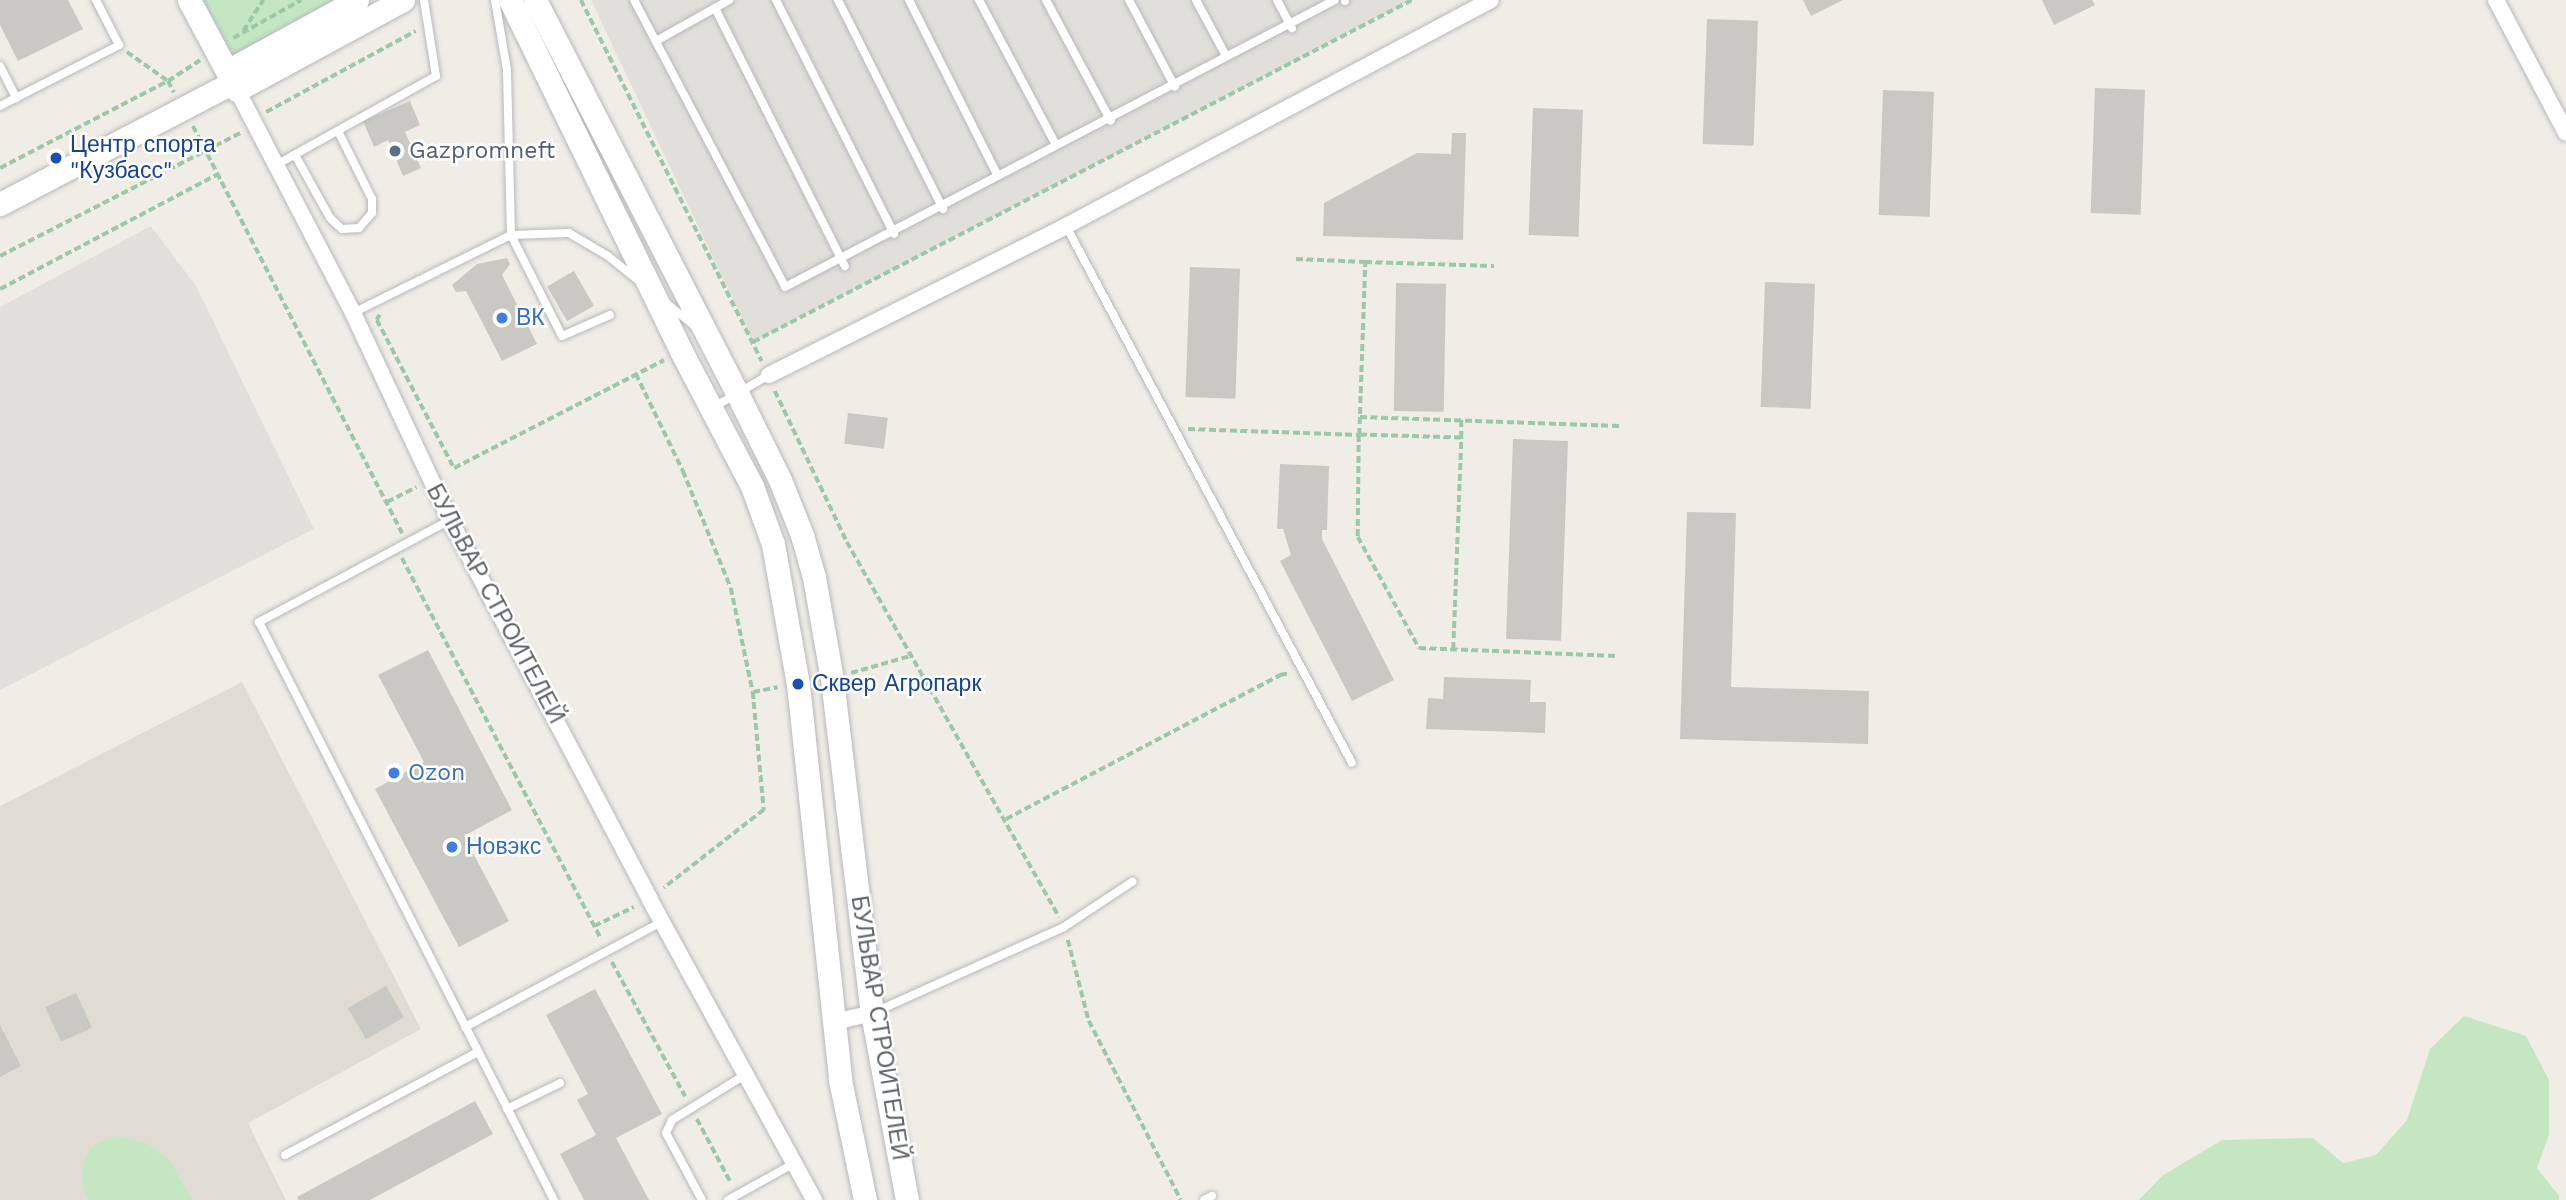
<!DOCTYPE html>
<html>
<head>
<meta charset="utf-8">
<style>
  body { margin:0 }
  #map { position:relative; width:2566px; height:1200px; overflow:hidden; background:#f0ede6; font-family:"Work Sans",sans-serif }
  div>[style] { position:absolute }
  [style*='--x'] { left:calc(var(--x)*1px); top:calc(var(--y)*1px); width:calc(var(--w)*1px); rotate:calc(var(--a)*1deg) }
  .industrial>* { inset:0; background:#e1dfda }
  .education>* { inset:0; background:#e0dcd4 }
  .green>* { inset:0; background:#c4e7c2 }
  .building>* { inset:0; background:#cac8c3; transform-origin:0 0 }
  .path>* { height:3.5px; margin-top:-1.75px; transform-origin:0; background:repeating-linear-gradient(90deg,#9bc8a6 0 7px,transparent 0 10.5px) }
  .roads { filter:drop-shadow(0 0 2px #b6b8bc) drop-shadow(0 0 2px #b6b8bc) }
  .lane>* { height:8px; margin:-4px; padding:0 4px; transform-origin:4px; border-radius:4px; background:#fff }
  .street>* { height:16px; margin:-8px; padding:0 8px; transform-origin:8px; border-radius:8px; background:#fff }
  .secondary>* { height:23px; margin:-11.5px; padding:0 11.5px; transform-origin:11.5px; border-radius:11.5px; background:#fff }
  .dots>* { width:19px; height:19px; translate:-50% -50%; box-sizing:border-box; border:4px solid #fff; border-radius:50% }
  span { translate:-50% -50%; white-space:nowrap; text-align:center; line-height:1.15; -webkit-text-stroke:5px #fff; paint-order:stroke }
  .transit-label { font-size:23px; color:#164399 }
  .left { translate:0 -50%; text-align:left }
  .service-label { font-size:23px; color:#4e5e75 }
  .shop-label { font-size:23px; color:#366cbe }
  .street-label { font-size:23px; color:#5d6266 }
</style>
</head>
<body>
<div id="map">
  <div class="industrial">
    <div style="clip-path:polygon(591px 0,1412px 0,753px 342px)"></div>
    <div style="clip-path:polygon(151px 226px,196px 286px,314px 529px,0 690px,0 307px)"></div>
  </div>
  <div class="education">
    <div style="clip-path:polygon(242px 682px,421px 1029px,248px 1123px,286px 1200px,0 1200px,0 806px)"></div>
  </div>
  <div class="green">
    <div style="clip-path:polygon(189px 0,357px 0,227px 71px)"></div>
    <div style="clip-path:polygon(2464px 1016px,2526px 1036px,2549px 1080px,2549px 1135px,2537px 1168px,2559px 1196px,2559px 1200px,2139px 1200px,2162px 1176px,2222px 1140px,2313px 1138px,2343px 1163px,2376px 1155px,2407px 1120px,2430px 1049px)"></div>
    <div style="clip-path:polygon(117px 1136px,147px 1143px,170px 1161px,192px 1200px,88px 1200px,83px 1190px,82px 1171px,85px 1156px,97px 1143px)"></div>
  </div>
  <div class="building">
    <div style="clip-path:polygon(0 0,68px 0,83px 29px,18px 61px,0 25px)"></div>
    <div style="clip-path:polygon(1803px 0,1843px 0,1811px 16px)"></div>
    <div style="clip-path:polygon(2042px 0,2092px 0,2095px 5px,2054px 25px)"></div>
    <div style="left:1707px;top:19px;width:51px;height:125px;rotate:2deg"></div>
    <div style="left:2095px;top:88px;width:50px;height:125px;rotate:2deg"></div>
    <div style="left:1883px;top:90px;width:51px;height:125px;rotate:2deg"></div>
    <div style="clip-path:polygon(410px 101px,420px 125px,405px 132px,421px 168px,403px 176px,388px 140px,374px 147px,363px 121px)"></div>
    <div style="left:1533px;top:108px;width:50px;height:127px;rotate:2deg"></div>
    <div style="clip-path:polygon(1452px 133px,1466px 133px,1463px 240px,1323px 236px,1324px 203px,1417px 153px,1451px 154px)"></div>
    <div style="clip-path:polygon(507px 258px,510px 264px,502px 275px,537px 344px,502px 361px,466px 291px,456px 292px,452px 285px,477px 264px)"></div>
    <div style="left:1190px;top:267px;width:50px;height:130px;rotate:2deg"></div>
    <div style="left:574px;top:271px;width:40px;height:31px;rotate:60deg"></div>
    <div style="left:1765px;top:282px;width:50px;height:125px;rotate:2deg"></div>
    <div style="left:1396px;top:283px;width:50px;height:128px;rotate:1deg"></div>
    <div style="left:848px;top:413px;width:40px;height:31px;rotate:7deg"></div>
    <div style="left:1513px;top:439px;width:55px;height:200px;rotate:2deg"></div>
    <div style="clip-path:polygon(1280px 464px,1329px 466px,1327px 530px,1322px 530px,1322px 539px,1394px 680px,1352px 701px,1280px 561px,1291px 555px,1283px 529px,1277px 529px)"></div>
    <div style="clip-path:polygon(1687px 512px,1736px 513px,1731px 687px,1869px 691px,1868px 744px,1680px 739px)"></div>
    <div style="clip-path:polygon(428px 650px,512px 810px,464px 836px,509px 921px,459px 947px,375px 789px,424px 762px,378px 675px)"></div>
    <div style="clip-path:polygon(1444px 677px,1531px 680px,1530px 702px,1546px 702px,1545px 733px,1426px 729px,1428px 698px,1443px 699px)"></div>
    <div style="left:386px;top:986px;width:36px;height:44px;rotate:60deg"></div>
    <div style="clip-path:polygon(595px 989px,662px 1114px,616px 1138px,649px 1200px,584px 1200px,560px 1154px,596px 1135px,577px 1100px,588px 1094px,546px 1015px)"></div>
    <div style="left:76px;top:993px;width:38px;height:34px;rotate:65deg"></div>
    <div style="clip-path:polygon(0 1025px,21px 1066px,0 1077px)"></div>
    <div style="clip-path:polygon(475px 1101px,493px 1134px,370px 1200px,299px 1200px,297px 1197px)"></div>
  </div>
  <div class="path">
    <div style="--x:581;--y:0;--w:404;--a:63.4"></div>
    <div style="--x:243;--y:31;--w:37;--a:-57"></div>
    <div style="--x:233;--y:38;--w:78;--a:-29.2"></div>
    <div style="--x:127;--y:52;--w:50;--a:35.3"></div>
    <div style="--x:168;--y:81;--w:13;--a:61"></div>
    <div style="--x:266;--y:112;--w:170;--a:-28.4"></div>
    <div style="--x:193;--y:126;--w:458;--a:62.8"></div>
    <div style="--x:0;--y:168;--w:189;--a:-27.4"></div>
    <div style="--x:168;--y:81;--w:38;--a:-33"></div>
    <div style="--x:0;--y:256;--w:272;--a:-27.1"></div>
    <div style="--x:1296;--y:259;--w:69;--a:2.5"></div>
    <div style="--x:0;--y:289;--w:246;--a:-27.8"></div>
    <div style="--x:380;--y:315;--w:6;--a:121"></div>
    <div style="--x:377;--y:320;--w:167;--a:62.5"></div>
    <div style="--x:454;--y:468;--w:236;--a:-27.2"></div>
    <div style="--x:753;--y:342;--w:742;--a:-27.43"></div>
    <div style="--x:636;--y:374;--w:108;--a:64.1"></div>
    <div style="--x:683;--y:471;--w:126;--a:67.7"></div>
    <div style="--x:731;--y:588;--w:106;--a:78.1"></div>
    <div style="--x:753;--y:692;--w:119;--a:84.7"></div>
    <div style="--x:764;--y:810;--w:127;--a:142"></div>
    <div style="--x:775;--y:391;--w:167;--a:64.5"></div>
    <div style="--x:847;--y:542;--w:431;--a:60.5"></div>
    <div style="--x:1360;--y:417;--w:260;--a:2"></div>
    <div style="--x:1188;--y:429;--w:171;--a:2"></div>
    <div style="--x:1359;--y:435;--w:173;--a:-88"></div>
    <div style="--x:1365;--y:262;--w:129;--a:1.8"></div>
    <div style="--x:1461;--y:438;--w:18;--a:-90"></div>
    <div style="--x:387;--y:502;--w:33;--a:-27"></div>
    <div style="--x:402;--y:558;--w:430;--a:62.4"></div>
    <div style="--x:1453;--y:649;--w:211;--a:-87.8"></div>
    <div style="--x:1461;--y:438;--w:102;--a:-178.3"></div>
    <div style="--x:1359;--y:435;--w:102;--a:90.6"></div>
    <div style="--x:1358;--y:537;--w:127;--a:61.2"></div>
    <div style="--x:1419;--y:648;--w:197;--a:2.3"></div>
    <div style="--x:851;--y:673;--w:61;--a:-16.1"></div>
    <div style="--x:753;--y:692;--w:25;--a:-11"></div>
    <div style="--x:1006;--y:819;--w:310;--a:-27.7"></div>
    <div style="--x:1280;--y:675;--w:10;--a:-11"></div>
    <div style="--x:594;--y:926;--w:44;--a:-25.4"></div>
    <div style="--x:1068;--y:940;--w:84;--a:75.5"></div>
    <div style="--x:1089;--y:1021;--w:201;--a:62.8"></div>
    <div style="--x:612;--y:962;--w:153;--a:61.4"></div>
    <div style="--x:697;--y:1119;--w:72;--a:62"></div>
  </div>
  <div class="roads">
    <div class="lane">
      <div style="--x:634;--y:0;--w:324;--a:62.2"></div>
      <div style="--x:785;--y:287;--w:620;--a:-27.56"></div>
      <div style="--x:776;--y:0;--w:262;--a:63.2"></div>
      <div style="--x:838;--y:0;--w:234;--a:63.3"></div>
      <div style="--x:909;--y:0;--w:197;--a:63.2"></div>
      <div style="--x:979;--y:0;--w:164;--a:62"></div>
      <div style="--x:1046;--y:0;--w:137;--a:61.8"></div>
      <div style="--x:1129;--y:0;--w:98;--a:62.1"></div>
      <div style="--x:1196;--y:0;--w:64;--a:61.8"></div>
      <div style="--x:1277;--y:0;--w:32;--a:62"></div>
      <div style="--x:1345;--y:0;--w:1;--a:90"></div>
      <div style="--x:715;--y:8;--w:289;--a:63.3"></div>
      <div style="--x:656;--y:41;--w:84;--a:-29.3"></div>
      <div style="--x:0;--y:66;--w:36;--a:63"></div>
      <div style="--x:0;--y:106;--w:134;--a:-27.1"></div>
      <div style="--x:119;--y:45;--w:51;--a:-117.1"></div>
      <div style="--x:295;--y:155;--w:72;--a:60.9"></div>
      <div style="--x:330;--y:218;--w:16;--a:43"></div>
      <div style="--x:342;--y:229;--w:17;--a:-3"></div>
      <div style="--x:359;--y:228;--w:20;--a:-49"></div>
      <div style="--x:372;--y:213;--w:14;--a:-90"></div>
      <div style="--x:372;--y:199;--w:76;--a:-116.6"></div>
      <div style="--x:276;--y:165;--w:183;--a:-29.1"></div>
      <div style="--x:436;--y:76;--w:77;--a:-99"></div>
      <div style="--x:1066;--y:226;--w:608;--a:61.96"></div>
      <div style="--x:665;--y:302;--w:36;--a:39"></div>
      <div style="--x:353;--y:313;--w:176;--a:-26.3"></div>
      <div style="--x:511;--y:235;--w:165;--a:-91.4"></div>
      <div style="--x:507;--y:70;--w:71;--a:-99.7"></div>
      <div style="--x:610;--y:315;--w:52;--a:156.4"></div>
      <div style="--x:562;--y:336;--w:113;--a:-116.8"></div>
      <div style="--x:511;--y:235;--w:58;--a:-2"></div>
      <div style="--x:569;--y:233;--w:45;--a:30.5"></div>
      <div style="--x:608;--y:256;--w:40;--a:39"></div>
      <div style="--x:714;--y:407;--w:64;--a:-30.2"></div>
      <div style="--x:450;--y:520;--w:217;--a:151.9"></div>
      <div style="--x:259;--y:622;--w:649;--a:62.96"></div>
      <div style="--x:875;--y:1012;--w:207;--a:-24.2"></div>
      <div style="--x:1064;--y:927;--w:82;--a:-33.5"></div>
      <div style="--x:465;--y:1027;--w:223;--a:-28.1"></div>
      <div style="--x:507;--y:1109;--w:59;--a:-26.1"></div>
      <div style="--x:285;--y:1155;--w:219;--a:-28.1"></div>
      <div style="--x:702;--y:1200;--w:76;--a:-118.2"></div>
      <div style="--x:666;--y:1133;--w:14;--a:-65"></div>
      <div style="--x:672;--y:1120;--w:86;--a:-31.7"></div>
      <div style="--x:728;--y:1200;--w:74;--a:-29"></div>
      <div style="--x:1204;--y:1200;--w:9;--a:-27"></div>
    </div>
    <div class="street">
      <div style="--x:2496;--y:0;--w:150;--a:62.2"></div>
      <div style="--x:237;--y:90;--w:251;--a:62.5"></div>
      <div style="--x:353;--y:313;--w:229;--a:64.9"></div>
      <div style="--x:450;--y:520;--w:429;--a:62.2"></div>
      <div style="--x:650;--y:900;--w:342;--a:61.3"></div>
      <div style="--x:769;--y:375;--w:332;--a:-26.6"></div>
      <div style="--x:1066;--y:226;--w:481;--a:-28"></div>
      <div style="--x:834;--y:1022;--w:39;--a:-13"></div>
    </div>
    <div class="secondary">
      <div style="--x:189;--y:0;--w:102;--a:61.9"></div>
      <div style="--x:237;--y:90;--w:189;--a:-28.5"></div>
      <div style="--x:510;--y:0;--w:390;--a:64"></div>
      <div style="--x:681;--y:351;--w:153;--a:62.3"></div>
      <div style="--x:752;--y:486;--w:62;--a:70.1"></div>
      <div style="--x:773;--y:544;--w:142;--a:79.9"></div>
      <div style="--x:798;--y:684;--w:398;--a:83.9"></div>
      <div style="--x:840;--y:1080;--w:123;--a:78.2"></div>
      <div style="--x:535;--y:0;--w:442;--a:62.8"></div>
      <div style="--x:737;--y:393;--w:97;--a:63.7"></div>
      <div style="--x:780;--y:480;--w:59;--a:68.2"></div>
      <div style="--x:802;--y:535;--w:44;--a:74.1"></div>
      <div style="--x:814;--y:577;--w:104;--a:80"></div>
      <div style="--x:832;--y:679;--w:336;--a:83.2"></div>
      <div style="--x:872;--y:1013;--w:190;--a:79.4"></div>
      <div style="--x:227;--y:71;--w:148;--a:-28.6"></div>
      <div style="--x:0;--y:204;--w:263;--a:-27.6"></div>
    </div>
  </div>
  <div class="dots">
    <div style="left:395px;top:151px;background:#5c6f8a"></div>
    <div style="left:56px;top:158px;background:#1a4fb4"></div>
    <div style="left:502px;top:318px;background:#3f7fe0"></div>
    <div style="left:798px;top:684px;background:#1a4fb4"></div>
    <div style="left:394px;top:773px;background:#3f7fe0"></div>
    <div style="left:452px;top:847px;background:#3f7fe0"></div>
  </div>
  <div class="transit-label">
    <span class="left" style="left:70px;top:158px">Центр спорта<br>"Кузбасс"</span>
    <span class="left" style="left:812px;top:684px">Сквер Агропарк</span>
  </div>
  <div class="service-label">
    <span class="left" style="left:409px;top:151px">Gazpromneft</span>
  </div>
  <div class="shop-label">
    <span class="left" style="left:516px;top:318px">ВК</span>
    <span class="left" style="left:408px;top:773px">Ozon</span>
    <span class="left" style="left:466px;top:847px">Новэкс</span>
  </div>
  <div class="street-label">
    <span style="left:495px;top:604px;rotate:62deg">БУЛЬВАР СТРОИТЕЛЕЙ</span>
    <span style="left:879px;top:1028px;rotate:81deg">БУЛЬВАР СТРОИТЕЛЕЙ</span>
  </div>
</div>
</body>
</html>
